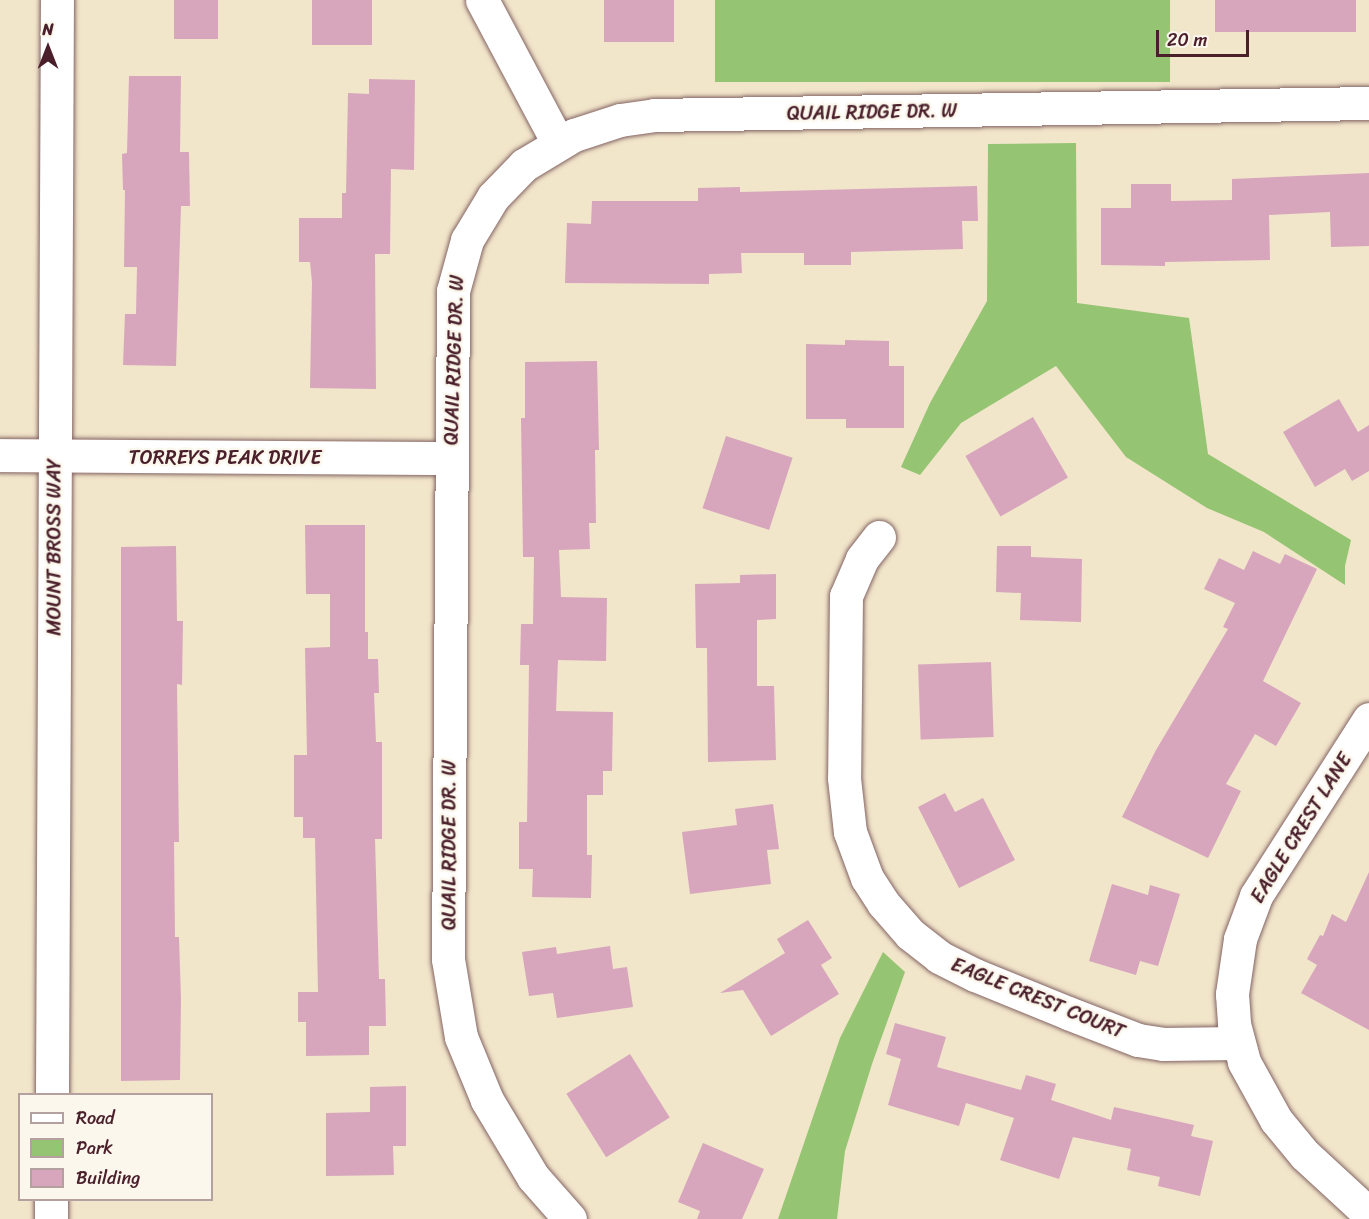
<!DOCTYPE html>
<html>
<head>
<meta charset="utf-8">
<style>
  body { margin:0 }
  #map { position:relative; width:1369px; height:1219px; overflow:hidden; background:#f1e5ca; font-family:Sriracha,sans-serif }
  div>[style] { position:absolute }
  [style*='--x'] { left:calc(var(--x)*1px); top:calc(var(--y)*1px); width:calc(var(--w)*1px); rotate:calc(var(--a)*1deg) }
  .green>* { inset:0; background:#95c472; transform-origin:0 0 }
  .building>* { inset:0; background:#d7a6bd; transform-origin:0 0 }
  .roads { filter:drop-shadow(0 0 2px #846463) drop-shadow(0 0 2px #846463) }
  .street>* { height:33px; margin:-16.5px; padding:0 16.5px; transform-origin:16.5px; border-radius:16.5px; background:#fff }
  span { translate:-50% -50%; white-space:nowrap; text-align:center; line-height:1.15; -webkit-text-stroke:5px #fbf7ec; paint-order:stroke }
  .street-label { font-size:20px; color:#4a1f2b }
  .legend { position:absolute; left:18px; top:1093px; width:195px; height:108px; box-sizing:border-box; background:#fbf7ec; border:2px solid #b4a19f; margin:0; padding:8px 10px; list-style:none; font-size:18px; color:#4a1f2b }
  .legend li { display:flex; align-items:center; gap:12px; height:30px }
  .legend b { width:30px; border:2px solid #b4a19f }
  .north { position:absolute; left:18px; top:18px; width:60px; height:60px; -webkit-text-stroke:4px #fbf7ec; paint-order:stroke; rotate:0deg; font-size:16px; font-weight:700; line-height:24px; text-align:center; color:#4a1f2b }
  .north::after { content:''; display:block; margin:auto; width:21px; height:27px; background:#4a1f2b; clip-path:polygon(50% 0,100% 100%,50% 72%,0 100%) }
  .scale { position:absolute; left:1156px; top:30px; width:93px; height:27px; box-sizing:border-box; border:3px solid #4a1f2b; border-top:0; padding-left:8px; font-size:18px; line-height:21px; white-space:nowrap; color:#4a1f2b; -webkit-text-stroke:4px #fbf7ec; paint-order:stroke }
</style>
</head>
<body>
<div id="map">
  <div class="green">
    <div style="left:715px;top:0;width:455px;height:82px"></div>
    <div style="clip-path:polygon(1076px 143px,1077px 303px,1189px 318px,1208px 454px,1351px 540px,1345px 566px,1345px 585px,1264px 532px,1207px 508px,1126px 457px,1056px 366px,961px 423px,920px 475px,901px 467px,930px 403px,987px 301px,988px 144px)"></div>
    <div style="clip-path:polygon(883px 952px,905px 972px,872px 1064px,845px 1151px,837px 1219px,778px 1219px,840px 1038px)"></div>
  </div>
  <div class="building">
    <div style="left:174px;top:0;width:44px;height:39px"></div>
    <div style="left:312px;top:0;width:60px;height:45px"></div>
    <div style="left:604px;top:0;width:70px;height:42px"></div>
    <div style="left:1215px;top:0;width:141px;height:32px"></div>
    <div style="clip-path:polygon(129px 76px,181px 76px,180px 152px,189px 152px,190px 206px,181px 206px,176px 366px,123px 365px,125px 314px,136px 314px,137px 267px,124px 267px,125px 190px,123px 190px,122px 154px,127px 153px)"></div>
    <div style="clip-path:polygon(369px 79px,415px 80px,414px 170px,391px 169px,390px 254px,375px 254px,376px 389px,310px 388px,312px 282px,310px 262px,299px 262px,299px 218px,342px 218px,342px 193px,346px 193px,348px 93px,369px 94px)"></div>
    <div style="clip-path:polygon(1369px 173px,1369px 246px,1331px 247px,1330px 212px,1269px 215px,1270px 260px,1165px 262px,1165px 266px,1101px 265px,1101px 208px,1131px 208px,1131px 184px,1171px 184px,1171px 201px,1232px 200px,1232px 179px)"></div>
    <div style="clip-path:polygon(977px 186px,978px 221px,962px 221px,963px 249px,851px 252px,851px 265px,804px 265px,804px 253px,741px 253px,742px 273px,709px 274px,709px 284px,565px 283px,567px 223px,591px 224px,592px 201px,698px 201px,698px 188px,740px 187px,740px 192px)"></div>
    <div style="clip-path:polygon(845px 340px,889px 341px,889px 366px,904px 366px,904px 428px,846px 428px,846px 419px,806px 419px,806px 344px,845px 345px)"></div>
    <div style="clip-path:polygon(597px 361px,599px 450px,595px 450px,596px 523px,589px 523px,590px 549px,559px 550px,561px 597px,607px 598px,606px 661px,558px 660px,556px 711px,613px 712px,612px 771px,603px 771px,603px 795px,587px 795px,587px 855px,592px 855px,591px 898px,532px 897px,533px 869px,519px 869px,519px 822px,527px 822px,529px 665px,520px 665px,521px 624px,533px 624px,534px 557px,523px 557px,521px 418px,525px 418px,525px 362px)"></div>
    <div style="clip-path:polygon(1339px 399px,1358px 432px,1369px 425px,1369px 471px,1352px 481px,1345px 469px,1315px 487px,1283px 432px)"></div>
    <div style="left:1033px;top:417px;width:70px;height:78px;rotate:60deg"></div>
    <div style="left:726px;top:436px;width:70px;height:76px;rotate:18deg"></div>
    <div style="clip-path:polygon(305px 525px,365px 525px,365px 632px,368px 632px,368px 659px,378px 659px,379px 693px,374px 693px,376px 742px,382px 742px,382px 839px,375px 839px,379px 979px,385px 979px,386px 1026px,369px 1026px,369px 1055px,306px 1056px,306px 1022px,298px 1022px,298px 992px,318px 992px,315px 838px,303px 838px,303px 817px,294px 817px,294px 755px,307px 755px,305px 648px,330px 647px,330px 594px,306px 594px)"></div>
    <div style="clip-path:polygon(176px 546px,177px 621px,183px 621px,182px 685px,177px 684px,179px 842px,174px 842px,175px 937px,179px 937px,181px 1000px,180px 1080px,121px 1081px,121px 547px)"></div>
    <div style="clip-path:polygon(997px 546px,1031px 546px,1031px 557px,1082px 559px,1081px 622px,1020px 620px,1021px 593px,996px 592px)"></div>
    <div style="clip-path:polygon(1253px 551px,1280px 564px,1285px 554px,1317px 569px,1263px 681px,1301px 703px,1276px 746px,1255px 734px,1226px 784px,1241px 791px,1208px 858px,1122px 817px,1156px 750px,1228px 629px,1223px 627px,1235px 603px,1204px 589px,1219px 558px,1244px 570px)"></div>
    <div style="clip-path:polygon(776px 574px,776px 619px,757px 620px,757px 686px,774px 686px,776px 760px,708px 762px,707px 648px,696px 648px,695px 584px,740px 583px,740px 575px)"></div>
    <div style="left:991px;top:662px;width:75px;height:73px;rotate:88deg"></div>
    <div style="clip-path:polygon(945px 793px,955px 812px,983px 798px,1015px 860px,959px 888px,918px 807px)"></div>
    <div style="clip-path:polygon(773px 804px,779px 849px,767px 850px,771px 884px,690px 894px,682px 832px,737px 825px,735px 809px)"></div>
    <div style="clip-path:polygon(1369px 872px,1369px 1030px,1301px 993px,1317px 965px,1307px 959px,1320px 935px,1323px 936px,1332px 914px,1346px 922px)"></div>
    <div style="clip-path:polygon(1112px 884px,1148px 895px,1150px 885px,1180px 894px,1158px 966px,1140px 961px,1136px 975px,1089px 961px)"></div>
    <div style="clip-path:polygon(808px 920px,832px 958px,821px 965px,839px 994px,771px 1036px,743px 990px,720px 993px,785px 953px,777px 939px)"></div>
    <div style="clip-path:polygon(610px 946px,613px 969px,627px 967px,633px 1007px,557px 1018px,553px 993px,529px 996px,522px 952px,556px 947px,557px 954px)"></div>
    <div style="clip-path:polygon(895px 1023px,946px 1037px,937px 1067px,1021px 1090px,1026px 1075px,1056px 1084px,1051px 1100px,1111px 1120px,1114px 1107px,1194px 1125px,1191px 1136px,1213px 1141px,1200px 1196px,1158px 1186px,1160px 1177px,1127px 1170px,1131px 1149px,1073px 1137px,1059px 1179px,1000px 1160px,1014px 1118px,966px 1103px,959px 1126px,888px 1105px,901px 1059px,886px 1054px)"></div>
    <div style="left:630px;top:1054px;width:75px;height:75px;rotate:58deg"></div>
    <div style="clip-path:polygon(406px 1086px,406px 1146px,393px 1146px,394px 1175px,326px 1176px,326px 1113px,370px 1112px,370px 1087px)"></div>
    <div style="clip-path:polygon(703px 1143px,764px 1169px,742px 1219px,697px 1219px,700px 1211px,678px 1202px)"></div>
  </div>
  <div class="roads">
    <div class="street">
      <div style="--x:482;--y:0;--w:162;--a:62"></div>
      <div style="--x:0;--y:455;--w:450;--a:0.4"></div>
      <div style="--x:879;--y:537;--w:28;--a:128"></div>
      <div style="--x:862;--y:559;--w:40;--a:113.4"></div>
      <div style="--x:846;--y:596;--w:182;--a:90.6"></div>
      <div style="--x:844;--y:778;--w:54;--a:83.7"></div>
      <div style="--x:850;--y:832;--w:49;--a:69.7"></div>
      <div style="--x:867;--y:878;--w:30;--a:57"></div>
      <div style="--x:883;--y:903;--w:41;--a:48.9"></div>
      <div style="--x:910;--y:934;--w:37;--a:38"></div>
      <div style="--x:939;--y:957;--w:40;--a:26.6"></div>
      <div style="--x:975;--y:975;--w:100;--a:22.2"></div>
      <div style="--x:1068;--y:1013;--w:75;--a:21.1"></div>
      <div style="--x:1138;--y:1040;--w:25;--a:9"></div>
      <div style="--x:1163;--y:1044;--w:75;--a:-0.8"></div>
      <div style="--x:1369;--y:719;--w:210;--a:122.6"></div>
      <div style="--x:1256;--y:896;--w:46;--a:110.4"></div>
      <div style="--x:1240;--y:939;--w:56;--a:98.3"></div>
      <div style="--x:1232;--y:994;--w:30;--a:86"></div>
      <div style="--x:1234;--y:1024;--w:39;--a:75"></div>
      <div style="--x:1244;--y:1062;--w:66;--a:61.1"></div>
      <div style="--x:1276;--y:1120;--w:45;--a:50.4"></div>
      <div style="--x:1305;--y:1155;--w:87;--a:42.7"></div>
      <div style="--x:52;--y:1094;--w:1094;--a:-89.74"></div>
      <div style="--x:51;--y:1219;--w:19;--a:-90"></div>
      <div style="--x:570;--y:1219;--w:56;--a:-131.4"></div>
      <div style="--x:533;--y:1177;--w:90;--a:-120.9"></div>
      <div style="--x:487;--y:1100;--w:68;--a:-112.4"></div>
      <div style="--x:461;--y:1037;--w:79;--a:-99.5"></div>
      <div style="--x:448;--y:959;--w:668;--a:-89.57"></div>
      <div style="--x:453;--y:291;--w:53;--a:-74.6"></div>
      <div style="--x:467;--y:240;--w:50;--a:-58.8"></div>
      <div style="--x:493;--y:197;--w:45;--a:-45.9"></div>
      <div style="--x:524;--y:165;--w:58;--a:-31"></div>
      <div style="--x:574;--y:135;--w:48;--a:-18.1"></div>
      <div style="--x:620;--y:120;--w:34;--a:-8"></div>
      <div style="--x:654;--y:115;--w:715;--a:-0.96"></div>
    </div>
  </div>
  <div class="street-label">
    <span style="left:872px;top:112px;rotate:-1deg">QUAIL RIDGE DR. W</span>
    <span style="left:454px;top:360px;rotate:-88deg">QUAIL RIDGE DR. W</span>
    <span style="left:225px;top:457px">TORREYS PEAK DRIVE</span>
    <span style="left:54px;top:547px;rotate:-90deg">MOUNT BROSS WAY</span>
    <span style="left:1301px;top:828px;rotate:-58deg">EAGLE CREST LANE</span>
    <span style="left:449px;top:845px;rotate:-90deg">QUAIL RIDGE DR. W</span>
    <span style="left:1038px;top:998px;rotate:22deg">EAGLE CREST COURT</span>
  </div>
  <ul class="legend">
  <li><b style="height:8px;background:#fff"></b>Road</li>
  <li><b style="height:16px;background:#95c472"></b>Park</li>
  <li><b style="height:16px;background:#d7a6bd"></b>Building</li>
  </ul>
  <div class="north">N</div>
  <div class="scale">20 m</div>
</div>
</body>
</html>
